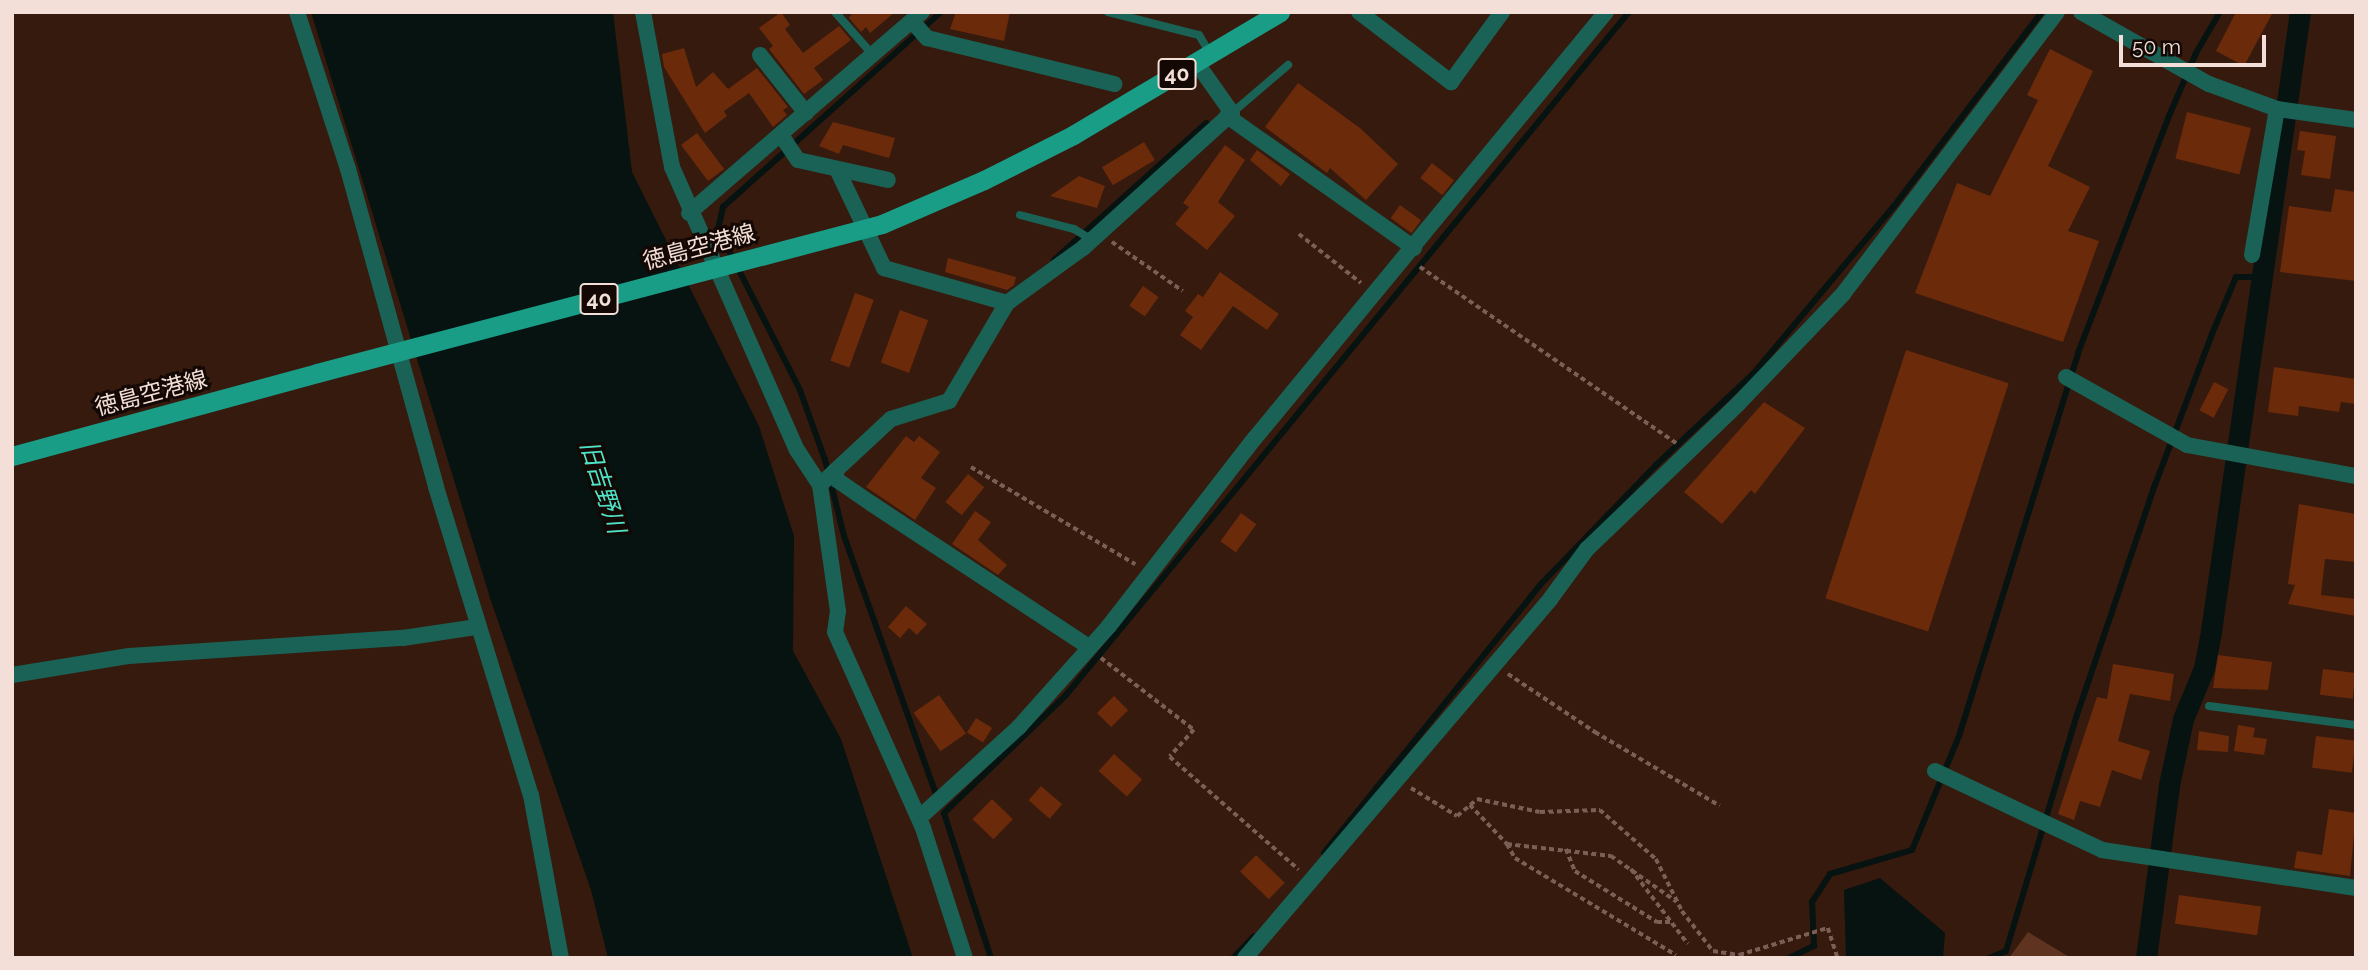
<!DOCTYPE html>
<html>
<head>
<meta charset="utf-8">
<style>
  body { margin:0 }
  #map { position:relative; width:2368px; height:970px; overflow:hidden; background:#361a0e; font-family:Raleway,"Noto Sans JP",sans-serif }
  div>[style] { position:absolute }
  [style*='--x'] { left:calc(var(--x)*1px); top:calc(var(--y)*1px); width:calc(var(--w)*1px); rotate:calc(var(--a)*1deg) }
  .green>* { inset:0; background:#5e3320 }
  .water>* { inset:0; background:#061310 }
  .stream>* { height:6px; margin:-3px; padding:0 3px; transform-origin:3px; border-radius:3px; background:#061310 }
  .canal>* { height:21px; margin:-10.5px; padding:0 10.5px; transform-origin:10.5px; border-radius:10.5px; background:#061310 }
  .building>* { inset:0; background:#6b2a0a; transform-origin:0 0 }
  .path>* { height:3.5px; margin-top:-1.75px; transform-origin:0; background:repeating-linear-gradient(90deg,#795f55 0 5px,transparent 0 8.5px) }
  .service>* { height:8px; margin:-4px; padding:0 4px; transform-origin:4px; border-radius:4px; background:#1a6255 }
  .minor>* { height:16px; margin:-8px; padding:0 8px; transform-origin:8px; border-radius:8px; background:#1a6255 }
  .primary>* { height:19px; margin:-9.5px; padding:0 9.5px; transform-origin:9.5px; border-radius:9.5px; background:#199d87 }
  .primary-bridge>* { height:19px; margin:-9.5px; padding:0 9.5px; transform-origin:9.5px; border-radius:9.5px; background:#199d87 }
  span { translate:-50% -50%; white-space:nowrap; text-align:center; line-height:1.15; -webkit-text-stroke:6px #140804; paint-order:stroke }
  .shield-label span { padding:2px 5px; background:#140804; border:2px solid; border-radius:5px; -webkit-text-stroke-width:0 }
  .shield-label { font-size:21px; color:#f3dfd7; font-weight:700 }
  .street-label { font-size:23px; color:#f3dfd7 }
  .water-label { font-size:24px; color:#4ee4c8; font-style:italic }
  .frame { position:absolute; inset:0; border:14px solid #f3dfd7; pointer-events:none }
  .scale { position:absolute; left:2119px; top:35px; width:147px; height:32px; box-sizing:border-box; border:4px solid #f3dfd7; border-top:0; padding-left:9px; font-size:21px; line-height:24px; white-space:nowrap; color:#f3dfd7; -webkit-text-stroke:5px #140804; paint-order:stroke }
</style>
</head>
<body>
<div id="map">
  <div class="green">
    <div style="clip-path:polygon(2028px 932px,2071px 958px,2009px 958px)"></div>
  </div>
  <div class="water">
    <div style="clip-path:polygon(311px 12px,613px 12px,632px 172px,759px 426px,794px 536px,793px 651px,841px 739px,913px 958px,608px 958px,591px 890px,490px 598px)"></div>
    <div style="clip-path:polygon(1880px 878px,1945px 933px,1943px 958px,1846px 958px,1844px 890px)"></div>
  </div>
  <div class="stream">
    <div style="--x:1054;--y:260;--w:205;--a:-42"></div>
    <div style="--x:938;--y:800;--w:280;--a:-109.6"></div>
    <div style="--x:844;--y:536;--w:78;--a:-104"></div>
    <div style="--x:825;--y:460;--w:74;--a:-109.7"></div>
    <div style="--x:800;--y:390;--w:181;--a:-117"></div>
    <div style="--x:718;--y:229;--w:23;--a:-77"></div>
    <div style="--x:723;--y:207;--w:292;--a:-41.8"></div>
    <div style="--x:1324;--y:853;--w:348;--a:-51.1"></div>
    <div style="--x:1543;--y:582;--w:163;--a:-46"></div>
    <div style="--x:1656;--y:465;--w:133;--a:-43.2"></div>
    <div style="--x:1753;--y:374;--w:219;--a:-50"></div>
    <div style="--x:1894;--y:206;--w:244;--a:-52.7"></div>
    <div style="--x:991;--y:958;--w:152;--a:-108"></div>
    <div style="--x:944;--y:813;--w:170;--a:-44"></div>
    <div style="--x:1066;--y:695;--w:885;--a:-50.5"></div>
    <div style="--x:1233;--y:958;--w:30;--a:-46"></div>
    <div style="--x:1789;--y:958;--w:28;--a:-26"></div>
    <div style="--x:1814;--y:946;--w:44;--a:-92.6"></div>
    <div style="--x:1812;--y:902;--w:33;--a:-57"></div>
    <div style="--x:1830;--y:874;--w:85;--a:-16.3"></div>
    <div style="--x:1912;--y:850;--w:123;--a:-67.6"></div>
    <div style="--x:1959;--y:736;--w:401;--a:-72.7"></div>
    <div style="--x:2078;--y:353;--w:254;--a:-69"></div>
    <div style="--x:2169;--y:116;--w:69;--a:-66.8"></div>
    <div style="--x:2196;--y:53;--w:48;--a:-59.7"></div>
    <div style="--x:1989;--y:958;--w:18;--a:-22"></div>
    <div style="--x:2006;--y:951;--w:246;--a:-73.3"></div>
    <div style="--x:2077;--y:715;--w:243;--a:-71.3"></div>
    <div style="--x:2155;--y:485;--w:161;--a:-69.3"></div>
    <div style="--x:2212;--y:334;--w:62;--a:-67.2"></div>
    <div style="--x:2236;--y:277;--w:27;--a:0"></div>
  </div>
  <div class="canal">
    <div style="--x:2146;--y:958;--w:175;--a:-82.4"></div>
    <div style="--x:2169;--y:785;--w:67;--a:-78"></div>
    <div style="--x:2183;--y:719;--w:55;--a:-67.6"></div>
    <div style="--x:2204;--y:668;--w:38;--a:-79"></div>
    <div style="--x:2211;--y:631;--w:625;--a:-81.82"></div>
  </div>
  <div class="building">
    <div style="clip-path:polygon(781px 12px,790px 25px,785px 29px,803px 53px,839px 26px,851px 40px,814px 68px,823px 80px,804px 94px,769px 49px,773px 46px,759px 28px)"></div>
    <div style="clip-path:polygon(853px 12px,895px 12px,870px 33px,866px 27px,861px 32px,849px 18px)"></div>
    <div style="clip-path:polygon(956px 12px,1010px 12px,1004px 41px,950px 29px)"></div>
    <div style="clip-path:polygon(2236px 12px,2273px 12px,2244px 66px,2216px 51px)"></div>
    <div style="clip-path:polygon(684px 48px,696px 87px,713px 72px,728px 89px,757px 68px,788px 107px,783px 110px,787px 115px,773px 127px,749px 93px,724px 111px,727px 116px,705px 133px,664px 67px,662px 54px)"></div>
    <div style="clip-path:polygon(2050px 49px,2093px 71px,2048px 166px,2090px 187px,2068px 231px,2099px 241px,2063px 342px,1915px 293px,1957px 183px,1990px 196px,2038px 100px,2027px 95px)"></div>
    <div style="clip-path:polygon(1298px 83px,1360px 128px,1398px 164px,1366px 200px,1330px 168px,1327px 173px,1265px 127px)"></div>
    <div style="left:2187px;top:112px;width:66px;height:48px;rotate:14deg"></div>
    <div style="clip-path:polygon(833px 122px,895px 138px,889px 158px,843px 145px,839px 154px,819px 146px)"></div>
    <div style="clip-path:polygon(2300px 131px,2336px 136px,2330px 179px,2301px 175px,2305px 151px,2297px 150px)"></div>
    <div style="left:697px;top:133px;width:45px;height:20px;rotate:53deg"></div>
    <div style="left:1144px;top:142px;width:21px;height:49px;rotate:59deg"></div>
    <div style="clip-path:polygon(1225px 145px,1245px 160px,1218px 202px,1235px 216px,1207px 250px,1175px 224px,1189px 207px,1183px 203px)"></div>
    <div style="clip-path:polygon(1257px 150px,1290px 174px,1281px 186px,1250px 160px)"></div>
    <div style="left:1432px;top:163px;width:28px;height:19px;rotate:38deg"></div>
    <div style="clip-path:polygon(1079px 176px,1105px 186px,1097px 208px,1050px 196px)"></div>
    <div style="clip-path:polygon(2335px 189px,2356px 192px,2356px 281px,2280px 272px,2289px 206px,2331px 212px)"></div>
    <div style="left:1400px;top:205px;width:26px;height:16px;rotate:36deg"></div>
    <div style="clip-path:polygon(948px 258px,1016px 277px,1014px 285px,1007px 290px,945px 272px)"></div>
    <div style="clip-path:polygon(1220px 272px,1279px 314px,1267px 330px,1233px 306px,1201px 350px,1180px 335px,1193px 317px,1185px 311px,1198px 294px,1203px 297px)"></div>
    <div style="left:1143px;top:286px;width:19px;height:24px;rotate:35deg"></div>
    <div style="left:855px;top:293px;width:20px;height:72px;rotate:20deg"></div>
    <div style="left:900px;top:310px;width:30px;height:56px;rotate:20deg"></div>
    <div style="left:1906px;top:350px;width:108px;height:261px;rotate:18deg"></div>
    <div style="clip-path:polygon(2274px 367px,2356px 379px,2356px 404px,2341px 402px,2339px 412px,2299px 406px,2298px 416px,2268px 412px)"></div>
    <div style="left:2214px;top:382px;width:16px;height:32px;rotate:27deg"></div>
    <div style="clip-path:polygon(1764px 402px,1805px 428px,1755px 494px,1751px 490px,1722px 524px,1684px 492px)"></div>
    <div style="clip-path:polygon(906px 436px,914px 442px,919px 436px,940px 452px,921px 478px,936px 488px,915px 520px,866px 487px)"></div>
    <div style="left:968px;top:474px;width:21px;height:36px;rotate:39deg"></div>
    <div style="clip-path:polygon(2299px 504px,2356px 514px,2356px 562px,2325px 559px,2321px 595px,2356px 599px,2356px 616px,2288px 604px,2295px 585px,2288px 584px)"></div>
    <div style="clip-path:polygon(975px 511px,991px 522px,978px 540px,1007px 565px,998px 575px,952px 544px)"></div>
    <div style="left:1241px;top:513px;width:19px;height:35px;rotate:36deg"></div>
    <div style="clip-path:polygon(906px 606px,927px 624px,917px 635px,909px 628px,900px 638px,888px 627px)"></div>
    <div style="clip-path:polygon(2218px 655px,2272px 662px,2268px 690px,2213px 688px)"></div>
    <div style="clip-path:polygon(2113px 664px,2174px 674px,2170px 701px,2130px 694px,2118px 741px,2150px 751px,2141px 780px,2112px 770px,2100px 807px,2080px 801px,2074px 820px,2058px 814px,2097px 697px,2107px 699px)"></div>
    <div style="left:2323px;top:669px;width:33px;height:26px;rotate:7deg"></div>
    <div style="left:939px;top:695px;width:47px;height:31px;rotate:55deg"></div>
    <div style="left:1114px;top:696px;width:20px;height:24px;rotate:45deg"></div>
    <div style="left:976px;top:718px;width:19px;height:17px;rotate:32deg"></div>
    <div style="clip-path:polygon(2238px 725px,2255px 728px,2253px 737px,2267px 739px,2264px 755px,2234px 751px)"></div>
    <div style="clip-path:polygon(2199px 731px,2229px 736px,2228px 752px,2197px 750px)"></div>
    <div style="left:2316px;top:736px;width:40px;height:32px;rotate:7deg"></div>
    <div style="left:1114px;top:754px;width:38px;height:23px;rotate:42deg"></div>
    <div style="left:1041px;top:786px;width:28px;height:19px;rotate:41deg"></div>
    <div style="left:992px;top:799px;width:29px;height:28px;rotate:44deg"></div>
    <div style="clip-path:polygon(2329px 809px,2356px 813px,2350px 876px,2294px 868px,2297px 851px,2322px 855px)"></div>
    <div style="left:1256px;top:855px;width:40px;height:23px;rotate:44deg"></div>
    <div style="left:2179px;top:895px;width:83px;height:29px;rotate:8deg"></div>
  </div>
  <div class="path">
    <div style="--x:1299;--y:234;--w:79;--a:38.3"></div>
    <div style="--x:1112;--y:242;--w:86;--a:34.6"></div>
    <div style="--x:1420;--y:267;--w:311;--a:34.5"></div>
    <div style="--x:971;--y:467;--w:191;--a:30.6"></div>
    <div style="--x:1101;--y:658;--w:118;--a:37.7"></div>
    <div style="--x:1194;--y:730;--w:36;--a:132"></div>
    <div style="--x:1170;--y:757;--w:171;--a:41.2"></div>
    <div style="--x:1508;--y:674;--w:105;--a:33.7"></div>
    <div style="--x:1595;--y:732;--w:145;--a:30.6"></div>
    <div style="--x:1411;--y:788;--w:54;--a:31.3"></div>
    <div style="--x:1457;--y:816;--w:26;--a:-40"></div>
    <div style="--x:1477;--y:799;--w:64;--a:11.7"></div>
    <div style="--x:1540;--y:812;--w:60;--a:-1.9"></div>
    <div style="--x:1600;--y:810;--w:74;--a:41.2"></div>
    <div style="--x:1656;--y:859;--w:58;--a:63.4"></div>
    <div style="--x:1682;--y:911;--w:51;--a:52.2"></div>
    <div style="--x:1713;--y:951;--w:26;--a:9"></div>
    <div style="--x:1739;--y:955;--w:93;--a:-16.9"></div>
    <div style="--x:1828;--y:928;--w:32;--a:72"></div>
    <div style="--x:1470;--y:805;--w:54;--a:46.5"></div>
    <div style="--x:1507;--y:844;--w:105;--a:6.6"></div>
    <div style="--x:1611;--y:856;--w:80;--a:34.9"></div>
    <div style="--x:1507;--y:844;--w:16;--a:60"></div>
    <div style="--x:1515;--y:858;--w:188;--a:31.1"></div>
    <div style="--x:1566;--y:849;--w:24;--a:68"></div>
    <div style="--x:1575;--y:871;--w:97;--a:31.9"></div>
    <div style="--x:1657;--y:922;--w:15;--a:0"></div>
    <div style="--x:1631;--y:869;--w:94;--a:52.8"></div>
  </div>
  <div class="service">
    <div style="--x:835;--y:12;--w:56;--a:48.6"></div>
    <div style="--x:1108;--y:12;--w:94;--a:14.2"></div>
    <div style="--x:1199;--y:35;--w:21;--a:59"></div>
    <div style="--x:1232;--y:113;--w:74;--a:-40.6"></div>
    <div style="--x:1020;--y:215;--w:56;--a:14.5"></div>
    <div style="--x:1074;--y:229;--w:21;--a:31"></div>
    <div style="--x:2209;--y:706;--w:148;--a:7.4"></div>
  </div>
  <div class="minor">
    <div style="--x:297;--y:12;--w:165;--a:72"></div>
    <div style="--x:348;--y:169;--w:330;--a:74.5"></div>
    <div style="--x:436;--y:487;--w:322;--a:72.9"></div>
    <div style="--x:531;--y:795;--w:166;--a:79.6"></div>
    <div style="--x:643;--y:12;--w:158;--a:79.4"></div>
    <div style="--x:672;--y:167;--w:309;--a:66.2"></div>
    <div style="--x:797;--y:450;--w:42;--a:56.7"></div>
    <div style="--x:820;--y:485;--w:127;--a:81.9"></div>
    <div style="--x:838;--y:611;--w:21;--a:98"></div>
    <div style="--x:835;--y:632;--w:215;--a:65.8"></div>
    <div style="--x:923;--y:828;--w:137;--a:72.1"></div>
    <div style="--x:1359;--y:12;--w:116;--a:37.3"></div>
    <div style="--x:1451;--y:82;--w:87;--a:-53.9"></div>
    <div style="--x:2081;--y:12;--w:147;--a:29.4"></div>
    <div style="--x:2209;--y:84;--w:72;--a:20.2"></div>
    <div style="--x:2277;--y:109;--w:80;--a:7.9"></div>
    <div style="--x:912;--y:21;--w:23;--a:49"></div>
    <div style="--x:927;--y:38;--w:193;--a:13.8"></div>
    <div style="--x:760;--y:55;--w:74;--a:51.6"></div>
    <div style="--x:1227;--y:116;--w:229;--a:35.2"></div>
    <div style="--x:781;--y:135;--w:30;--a:56"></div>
    <div style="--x:798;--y:160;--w:92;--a:12.5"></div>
    <div style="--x:837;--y:169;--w:110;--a:64.6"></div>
    <div style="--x:884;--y:268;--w:128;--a:15.9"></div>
    <div style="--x:689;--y:213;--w:308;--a:-40.8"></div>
    <div style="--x:2252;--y:255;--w:148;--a:-80.3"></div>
    <div style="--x:2066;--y:377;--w:139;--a:29.3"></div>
    <div style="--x:2187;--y:445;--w:172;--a:10.4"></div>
    <div style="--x:835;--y:471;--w:9;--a:77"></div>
    <div style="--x:837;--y:480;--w:42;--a:34.4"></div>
    <div style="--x:872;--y:504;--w:260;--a:33.4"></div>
    <div style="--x:820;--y:485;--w:97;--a:-42.9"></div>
    <div style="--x:891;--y:419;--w:61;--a:-17.2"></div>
    <div style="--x:949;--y:401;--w:114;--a:-59.4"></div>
    <div style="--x:1007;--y:303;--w:94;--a:-35.9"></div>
    <div style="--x:1083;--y:248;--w:201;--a:-42.2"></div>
    <div style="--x:1232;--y:113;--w:62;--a:-125.2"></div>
    <div style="--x:12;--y:675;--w:119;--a:-9.2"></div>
    <div style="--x:129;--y:656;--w:275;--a:-3.8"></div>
    <div style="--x:403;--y:638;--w:75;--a:-8.5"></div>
    <div style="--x:1935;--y:771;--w:185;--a:25.3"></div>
    <div style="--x:2102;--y:850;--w:257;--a:8.5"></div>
    <div style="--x:919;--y:818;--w:135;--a:-42.3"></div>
    <div style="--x:1019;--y:727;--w:135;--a:-48.3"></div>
    <div style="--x:1109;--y:626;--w:238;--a:-52.2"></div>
    <div style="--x:1255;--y:438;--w:552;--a:-50.51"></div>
    <div style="--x:1245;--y:958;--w:472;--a:-49.6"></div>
    <div style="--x:1551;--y:598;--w:61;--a:-53.7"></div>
    <div style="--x:1587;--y:549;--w:209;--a:-43.8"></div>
    <div style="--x:1738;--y:404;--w:152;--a:-46.3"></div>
    <div style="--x:1843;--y:294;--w:354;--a:-52.8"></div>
  </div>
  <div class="primary">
    <div style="--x:882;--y:224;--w:111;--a:-23.3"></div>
    <div style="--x:984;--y:180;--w:100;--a:-26.8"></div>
    <div style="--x:1073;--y:135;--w:241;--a:-30.7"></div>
    <div style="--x:12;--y:456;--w:316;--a:-15.2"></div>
  </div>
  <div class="primary-bridge">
    <div style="--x:317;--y:373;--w:584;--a:-14.77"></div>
  </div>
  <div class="shield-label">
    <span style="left:1177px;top:74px">40</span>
    <span style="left:599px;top:299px">40</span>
  </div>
  <div class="street-label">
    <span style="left:699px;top:247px;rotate:-15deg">徳島空港線</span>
    <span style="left:151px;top:393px;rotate:-15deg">徳島空港線</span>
  </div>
  <div class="water-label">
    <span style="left:603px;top:487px;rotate:72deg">旧吉野川</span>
  </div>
  <div class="frame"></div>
  <div class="scale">50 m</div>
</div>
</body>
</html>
